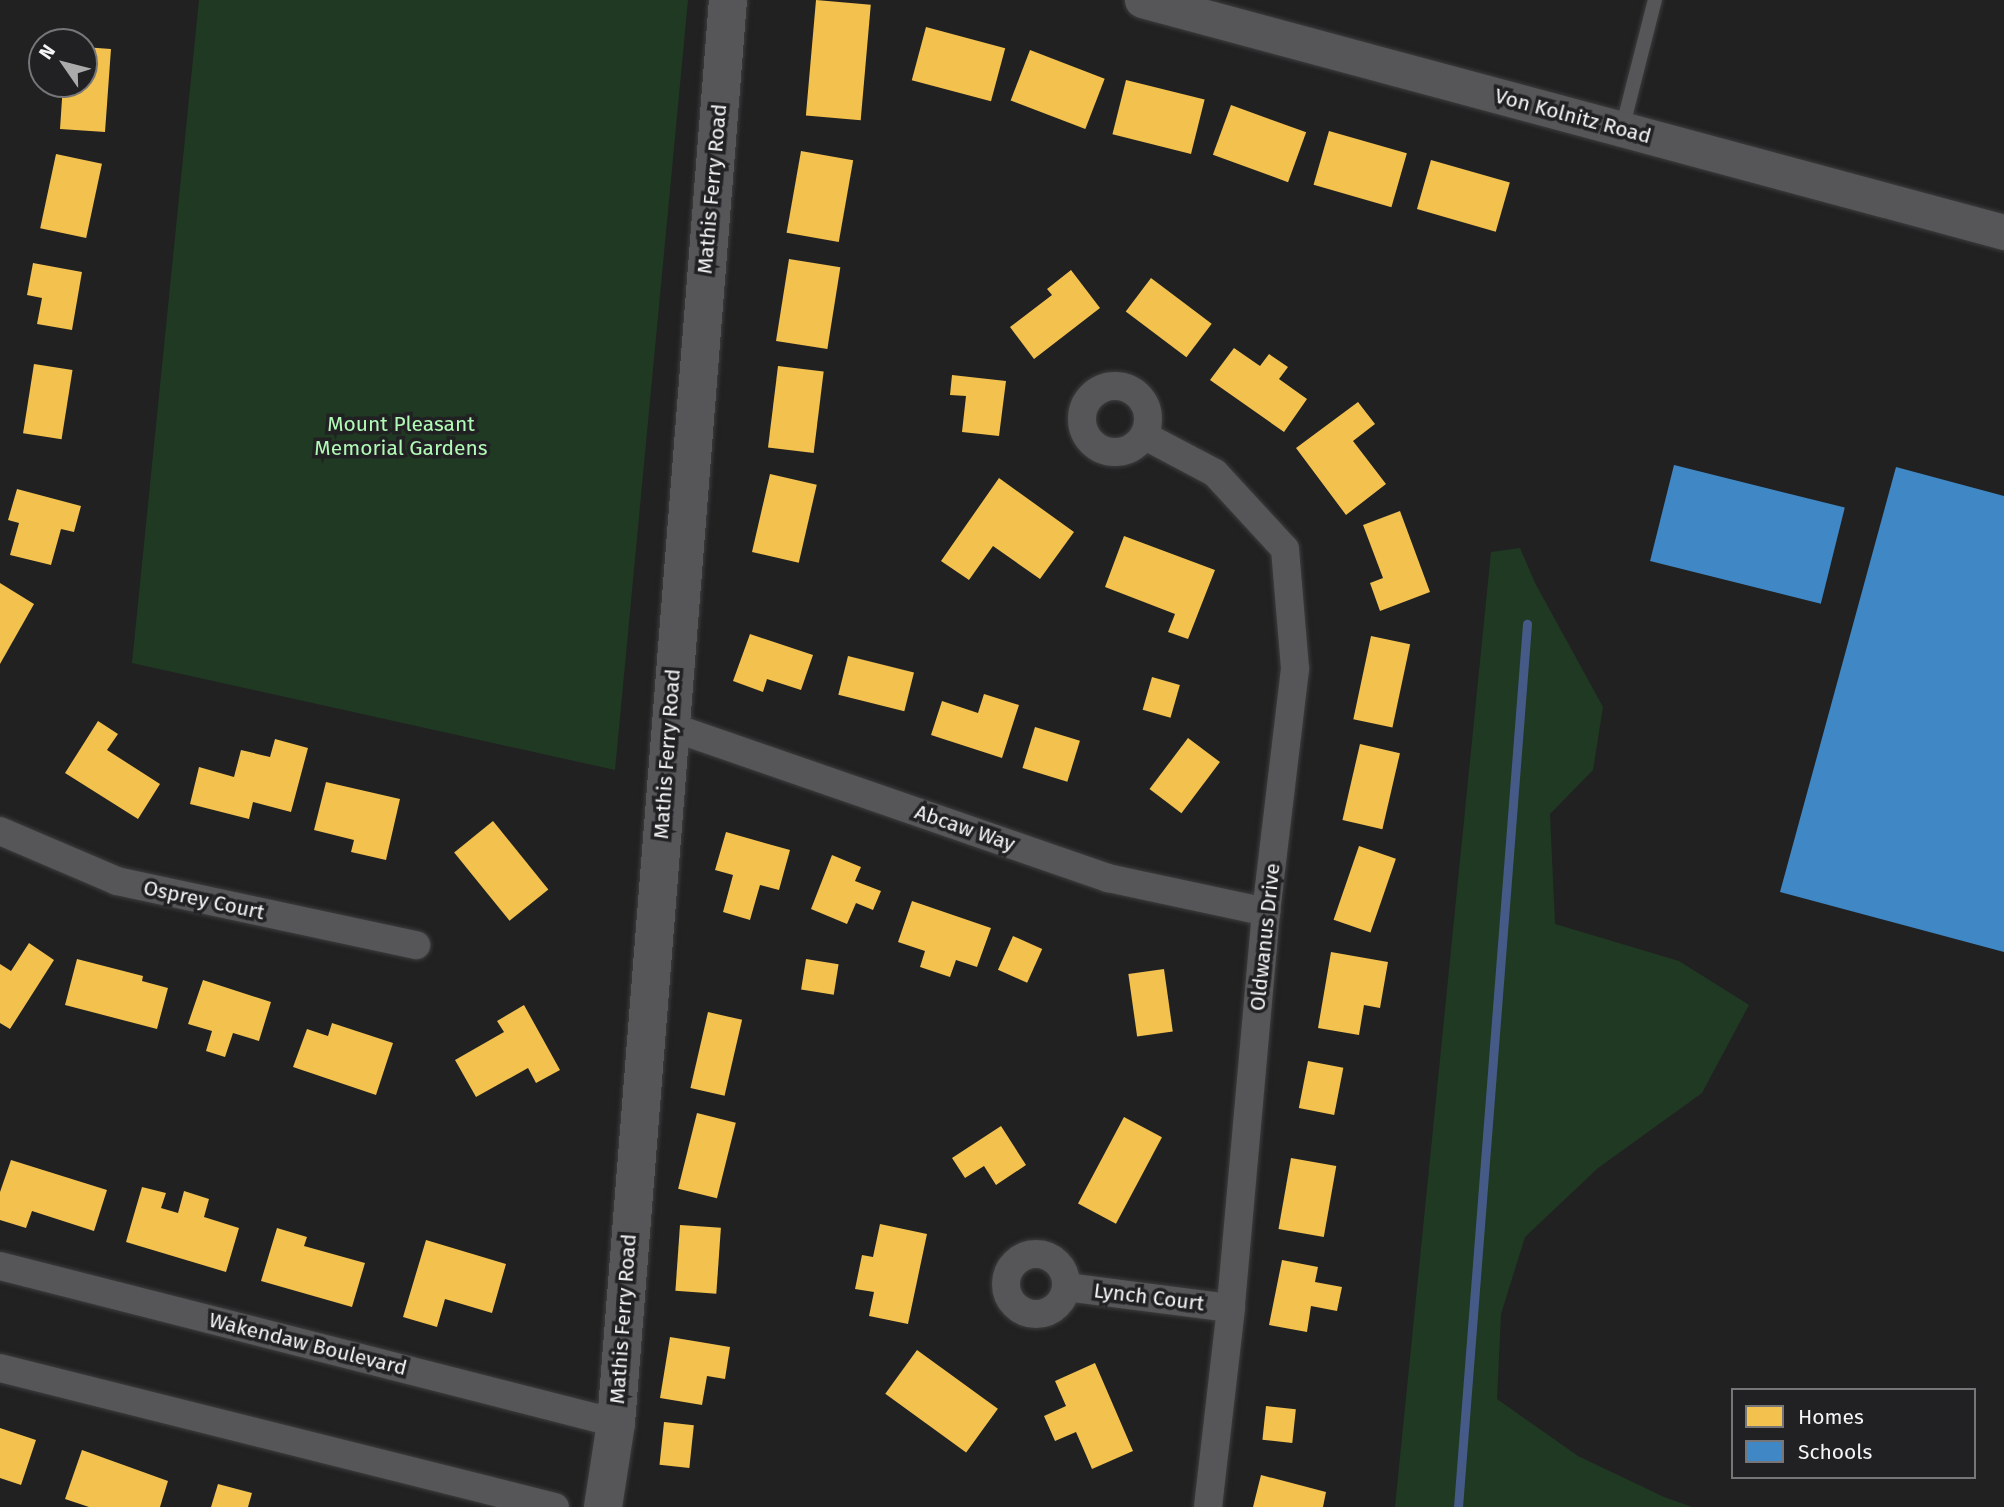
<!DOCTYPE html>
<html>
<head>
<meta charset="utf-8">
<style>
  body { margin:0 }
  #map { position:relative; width:2004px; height:1507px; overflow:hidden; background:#212122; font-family:"Fira Sans",sans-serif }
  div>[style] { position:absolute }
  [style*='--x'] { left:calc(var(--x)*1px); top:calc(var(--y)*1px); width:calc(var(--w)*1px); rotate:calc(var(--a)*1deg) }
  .green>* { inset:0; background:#203923 }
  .homes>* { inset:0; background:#f2c14e; transform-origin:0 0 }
  .schools>* { inset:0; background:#3f88c5; transform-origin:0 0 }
  .stream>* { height:9px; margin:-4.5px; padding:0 4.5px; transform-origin:4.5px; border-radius:4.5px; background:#465a88 }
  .roads { filter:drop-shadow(0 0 2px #3d3d3e) drop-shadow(0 0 2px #3d3d3e) }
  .service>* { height:14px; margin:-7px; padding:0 7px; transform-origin:7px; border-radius:7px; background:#565557 }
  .minor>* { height:28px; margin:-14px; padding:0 14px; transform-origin:14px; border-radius:14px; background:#565557 }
  .minor>.ring { margin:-14px; padding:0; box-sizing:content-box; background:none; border:28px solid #565557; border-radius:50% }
  .tertiary>* { height:35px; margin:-17.5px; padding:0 17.5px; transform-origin:17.5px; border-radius:17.5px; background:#565557 }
  .secondary>* { height:38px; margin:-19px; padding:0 19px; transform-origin:19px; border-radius:19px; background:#565557 }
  span { translate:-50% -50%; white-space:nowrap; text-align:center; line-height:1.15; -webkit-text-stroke:7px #212023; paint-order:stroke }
  .street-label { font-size:21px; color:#f5f5f7 }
  .park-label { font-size:21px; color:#b1f9b6 }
  .legend { position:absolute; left:1731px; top:1388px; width:245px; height:91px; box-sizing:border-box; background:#212023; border:2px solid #767578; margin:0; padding:9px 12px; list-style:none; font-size:21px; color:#f5f5f7 }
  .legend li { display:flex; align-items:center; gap:14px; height:35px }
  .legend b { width:35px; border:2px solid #767578 }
  .north { position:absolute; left:28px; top:28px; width:70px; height:70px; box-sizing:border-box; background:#212023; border:2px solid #767578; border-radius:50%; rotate:305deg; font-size:19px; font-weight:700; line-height:28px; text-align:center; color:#f5f5f7 }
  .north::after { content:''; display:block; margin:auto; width:24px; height:32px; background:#ababac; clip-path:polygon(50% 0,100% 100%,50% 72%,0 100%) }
</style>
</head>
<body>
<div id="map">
  <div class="green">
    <div style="clip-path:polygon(199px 0,688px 0,615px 770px,132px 663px)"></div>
    <div style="clip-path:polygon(1520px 548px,1535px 583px,1603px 707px,1593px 770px,1550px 814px,1555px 924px,1679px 961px,1749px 1005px,1702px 1093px,1598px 1168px,1525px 1237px,1501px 1314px,1497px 1399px,1578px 1456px,1664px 1497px,1692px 1507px,1395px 1507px,1491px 552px)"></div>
  </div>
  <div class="homes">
    <div style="left:816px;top:0;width:55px;height:116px;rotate:5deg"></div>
    <div style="left:926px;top:27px;width:82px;height:55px;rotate:15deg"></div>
    <div style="clip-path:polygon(84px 47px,111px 49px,105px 132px,60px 129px,63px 84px,84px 84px)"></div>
    <div style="left:1030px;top:50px;width:80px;height:54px;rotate:21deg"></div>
    <div style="left:1126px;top:80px;width:81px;height:56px;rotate:14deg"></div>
    <div style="left:1231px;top:105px;width:80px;height:53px;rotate:20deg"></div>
    <div style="left:1329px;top:131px;width:81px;height:56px;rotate:16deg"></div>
    <div style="left:801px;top:151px;width:53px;height:83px;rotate:10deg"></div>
    <div style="left:56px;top:154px;width:47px;height:76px;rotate:12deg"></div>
    <div style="left:1431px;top:160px;width:82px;height:51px;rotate:16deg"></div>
    <div style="left:789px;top:259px;width:52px;height:83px;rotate:9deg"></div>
    <div style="clip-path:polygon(33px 263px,82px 272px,72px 330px,37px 324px,42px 298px,27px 295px)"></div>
    <div style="clip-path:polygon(1071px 270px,1100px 308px,1034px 359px,1010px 327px,1052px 295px,1047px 289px)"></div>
    <div style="left:1151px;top:278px;width:76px;height:42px;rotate:37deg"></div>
    <div style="clip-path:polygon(1234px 348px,1260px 366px,1269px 354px,1288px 367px,1279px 379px,1307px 399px,1284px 432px,1210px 380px)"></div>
    <div style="left:34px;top:364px;width:39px;height:70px;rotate:9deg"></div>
    <div style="left:778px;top:366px;width:46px;height:82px;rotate:7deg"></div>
    <div style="clip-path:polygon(952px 375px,1006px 381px,999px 436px,962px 432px,966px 396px,950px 395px)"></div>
    <div style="clip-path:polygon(1358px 402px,1375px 424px,1353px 441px,1386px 484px,1346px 515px,1296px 448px)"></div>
    <div style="left:770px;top:474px;width:48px;height:80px;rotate:13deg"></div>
    <div style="clip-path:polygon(999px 478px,1074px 532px,1040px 579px,993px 546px,969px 580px,941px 561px)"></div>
    <div style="clip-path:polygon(17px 489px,81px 506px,74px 532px,61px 529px,51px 565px,10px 555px,19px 523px,8px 520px)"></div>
    <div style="clip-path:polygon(1400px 511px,1430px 592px,1380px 611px,1370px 583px,1383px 578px,1363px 525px)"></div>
    <div style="clip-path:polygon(1124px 536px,1215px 570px,1188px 639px,1168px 632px,1175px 614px,1105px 587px)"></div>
    <div style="clip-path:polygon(0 583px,34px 604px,0 664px)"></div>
    <div style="clip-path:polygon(750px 634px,813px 655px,801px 690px,767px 679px,763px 692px,733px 681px)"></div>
    <div style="left:1371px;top:636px;width:40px;height:85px;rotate:12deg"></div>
    <div style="left:848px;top:656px;width:68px;height:40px;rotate:14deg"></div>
    <div style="left:1152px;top:677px;width:29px;height:34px;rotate:16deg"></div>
    <div style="clip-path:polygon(984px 694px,1019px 705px,1002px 758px,931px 735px,942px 701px,978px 713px)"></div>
    <div style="clip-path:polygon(98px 721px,118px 734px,107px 750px,160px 784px,138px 819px,65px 773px)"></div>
    <div style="left:1035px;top:727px;width:47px;height:43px;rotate:17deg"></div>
    <div style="left:1188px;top:738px;width:40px;height:64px;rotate:37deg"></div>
    <div style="clip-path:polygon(275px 739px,308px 748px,291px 812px,253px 802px,249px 819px,190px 804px,199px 767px,234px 777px,241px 750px,270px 757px)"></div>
    <div style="left:1360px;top:744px;width:41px;height:78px;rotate:13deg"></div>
    <div style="clip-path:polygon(326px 782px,400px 799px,386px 860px,351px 852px,354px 840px,314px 830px)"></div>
    <div style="left:493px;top:821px;width:88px;height:50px;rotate:51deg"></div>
    <div style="clip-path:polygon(726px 832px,790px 850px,779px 890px,760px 885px,750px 920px,723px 912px,733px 875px,715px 870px)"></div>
    <div style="left:1359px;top:846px;width:39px;height:78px;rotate:19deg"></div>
    <div style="clip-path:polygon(832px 855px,861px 867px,855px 881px,881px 891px,873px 910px,856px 903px,847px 924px,811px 909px)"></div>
    <div style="clip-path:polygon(912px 901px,991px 928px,977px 967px,956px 960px,950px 977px,920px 967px,925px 951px,898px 942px)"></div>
    <div style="left:1013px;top:936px;width:32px;height:37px;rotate:24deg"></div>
    <div style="clip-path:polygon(29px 943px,54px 960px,10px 1029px,0 1023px,0 964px,11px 971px)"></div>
    <div style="clip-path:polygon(1331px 952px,1388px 962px,1380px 1008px,1364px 1005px,1359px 1035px,1318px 1028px)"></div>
    <div style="clip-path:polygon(77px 959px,143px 976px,142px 981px,168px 988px,157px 1029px,65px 1005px)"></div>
    <div style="left:806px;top:959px;width:33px;height:31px;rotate:9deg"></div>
    <div style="left:1164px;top:969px;width:63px;height:36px;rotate:82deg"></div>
    <div style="clip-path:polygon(203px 980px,271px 1002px,259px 1041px,233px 1033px,225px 1057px,206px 1051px,212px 1031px,188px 1024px)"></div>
    <div style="clip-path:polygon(524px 1005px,560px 1070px,536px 1083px,528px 1068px,476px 1097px,455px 1060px,504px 1032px,497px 1021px)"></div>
    <div style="left:708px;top:1012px;width:35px;height:78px;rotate:13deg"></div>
    <div style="clip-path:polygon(332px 1023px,393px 1043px,376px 1095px,293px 1067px,307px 1029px,328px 1036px)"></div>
    <div style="left:1308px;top:1061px;width:36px;height:48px;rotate:11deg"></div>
    <div style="left:697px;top:1113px;width:40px;height:78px;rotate:14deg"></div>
    <div style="left:1124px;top:1117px;width:43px;height:98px;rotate:28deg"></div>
    <div style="clip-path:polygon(1001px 1126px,1026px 1165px,996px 1185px,984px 1166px,965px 1178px,952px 1158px)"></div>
    <div style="left:1291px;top:1158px;width:46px;height:72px;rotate:10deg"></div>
    <div style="clip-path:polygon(11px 1160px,107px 1190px,94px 1231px,32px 1211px,26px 1228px,0 1220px,0 1192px)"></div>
    <div style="clip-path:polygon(142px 1187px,166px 1193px,161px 1208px,178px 1213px,184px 1191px,209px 1199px,204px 1217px,239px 1228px,226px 1272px,126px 1242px)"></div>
    <div style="clip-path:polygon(880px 1224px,927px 1234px,908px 1324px,869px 1316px,874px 1292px,855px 1289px,862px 1255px,873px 1257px)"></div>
    <div style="left:680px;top:1225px;width:41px;height:66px;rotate:4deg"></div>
    <div style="clip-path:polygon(277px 1228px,307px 1237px,304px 1246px,365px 1263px,352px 1307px,261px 1281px)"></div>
    <div style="clip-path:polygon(426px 1240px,506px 1264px,492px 1313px,445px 1299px,437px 1327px,403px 1317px)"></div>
    <div style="clip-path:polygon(1282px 1260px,1318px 1267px,1315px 1282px,1342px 1287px,1337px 1311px,1311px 1306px,1307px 1332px,1269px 1325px)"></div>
    <div style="clip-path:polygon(670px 1337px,730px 1347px,725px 1379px,707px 1376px,702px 1405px,660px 1398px)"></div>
    <div style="left:917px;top:1350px;width:100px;height:54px;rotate:36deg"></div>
    <div style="clip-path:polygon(1095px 1363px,1133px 1451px,1092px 1469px,1076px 1432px,1055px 1441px,1044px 1416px,1066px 1406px,1055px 1381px)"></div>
    <div style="left:1266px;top:1406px;width:30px;height:34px;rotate:6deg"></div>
    <div style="left:664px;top:1422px;width:30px;height:43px;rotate:6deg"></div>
    <div style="clip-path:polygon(0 1428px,36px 1440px,21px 1485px,0 1478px)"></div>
    <div style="clip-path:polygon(82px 1450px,168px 1481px,160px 1507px,89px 1507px,65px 1499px)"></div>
    <div style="clip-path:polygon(1261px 1475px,1326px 1492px,1323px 1507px,1253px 1507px)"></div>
    <div style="clip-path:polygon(218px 1484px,252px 1493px,248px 1507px,211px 1507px)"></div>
  </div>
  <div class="schools">
    <div style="left:1674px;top:465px;width:176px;height:99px;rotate:14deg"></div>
    <div style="clip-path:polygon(1896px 467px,2004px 496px,2004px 952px,1780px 892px)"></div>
  </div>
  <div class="stream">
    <div style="--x:1458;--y:1507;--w:886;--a:-85.53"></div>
  </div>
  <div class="roads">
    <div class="service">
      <div style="--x:1622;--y:129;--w:133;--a:-75.7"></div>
    </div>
    <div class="minor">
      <div class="ring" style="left:1082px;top:386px;width:38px;height:38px"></div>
      <div style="--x:1145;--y:436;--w:79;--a:27.9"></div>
      <div style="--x:1215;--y:473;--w:103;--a:47.4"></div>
      <div style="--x:1285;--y:549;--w:120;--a:85.2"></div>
      <div style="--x:1295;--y:669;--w:245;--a:96.8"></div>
      <div style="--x:1266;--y:912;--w:398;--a:95.1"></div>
      <div style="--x:1231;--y:1308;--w:200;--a:96.6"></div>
      <div style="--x:669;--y:726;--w:465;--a:19.1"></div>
      <div style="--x:1108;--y:878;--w:162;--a:12.1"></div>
      <div style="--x:0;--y:831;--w:127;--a:23.1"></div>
      <div style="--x:117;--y:881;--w:306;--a:12.1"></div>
      <div class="ring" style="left:1006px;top:1254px;width:32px;height:32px"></div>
      <div style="--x:0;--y:1266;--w:636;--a:14.3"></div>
      <div style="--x:1066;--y:1287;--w:166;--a:7.3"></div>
      <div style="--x:0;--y:1368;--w:572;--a:14.06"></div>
    </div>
    <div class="tertiary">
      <div style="--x:1142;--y:0;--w:893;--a:15.06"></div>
    </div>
    <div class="secondary">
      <div style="--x:603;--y:1507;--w:85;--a:-81.2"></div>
      <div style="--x:616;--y:1423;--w:1427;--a:-85.5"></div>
    </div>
  </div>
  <div class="street-label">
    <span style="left:1573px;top:116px;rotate:15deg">Von Kolnitz Road</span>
    <span style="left:712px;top:189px;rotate:-85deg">Mathis Ferry Road</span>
    <span style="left:667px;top:754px;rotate:-86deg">Mathis Ferry Road</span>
    <span style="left:965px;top:828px;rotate:19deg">Abcaw Way</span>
    <span style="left:204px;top:900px;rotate:12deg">Osprey Court</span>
    <span style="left:1265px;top:937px;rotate:-84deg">Oldwanus Drive</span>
    <span style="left:1149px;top:1297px;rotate:7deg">Lynch Court</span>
    <span style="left:623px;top:1319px;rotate:-86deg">Mathis Ferry Road</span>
    <span style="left:308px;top:1344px;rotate:14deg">Wakendaw Boulevard</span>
  </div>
  <div class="park-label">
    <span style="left:401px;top:436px">Mount Pleasant<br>Memorial Gardens</span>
  </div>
  <ul class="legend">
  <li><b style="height:19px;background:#f2c14e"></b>Homes</li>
  <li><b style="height:19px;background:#3f88c5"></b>Schools</li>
  </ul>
  <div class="north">N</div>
</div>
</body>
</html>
